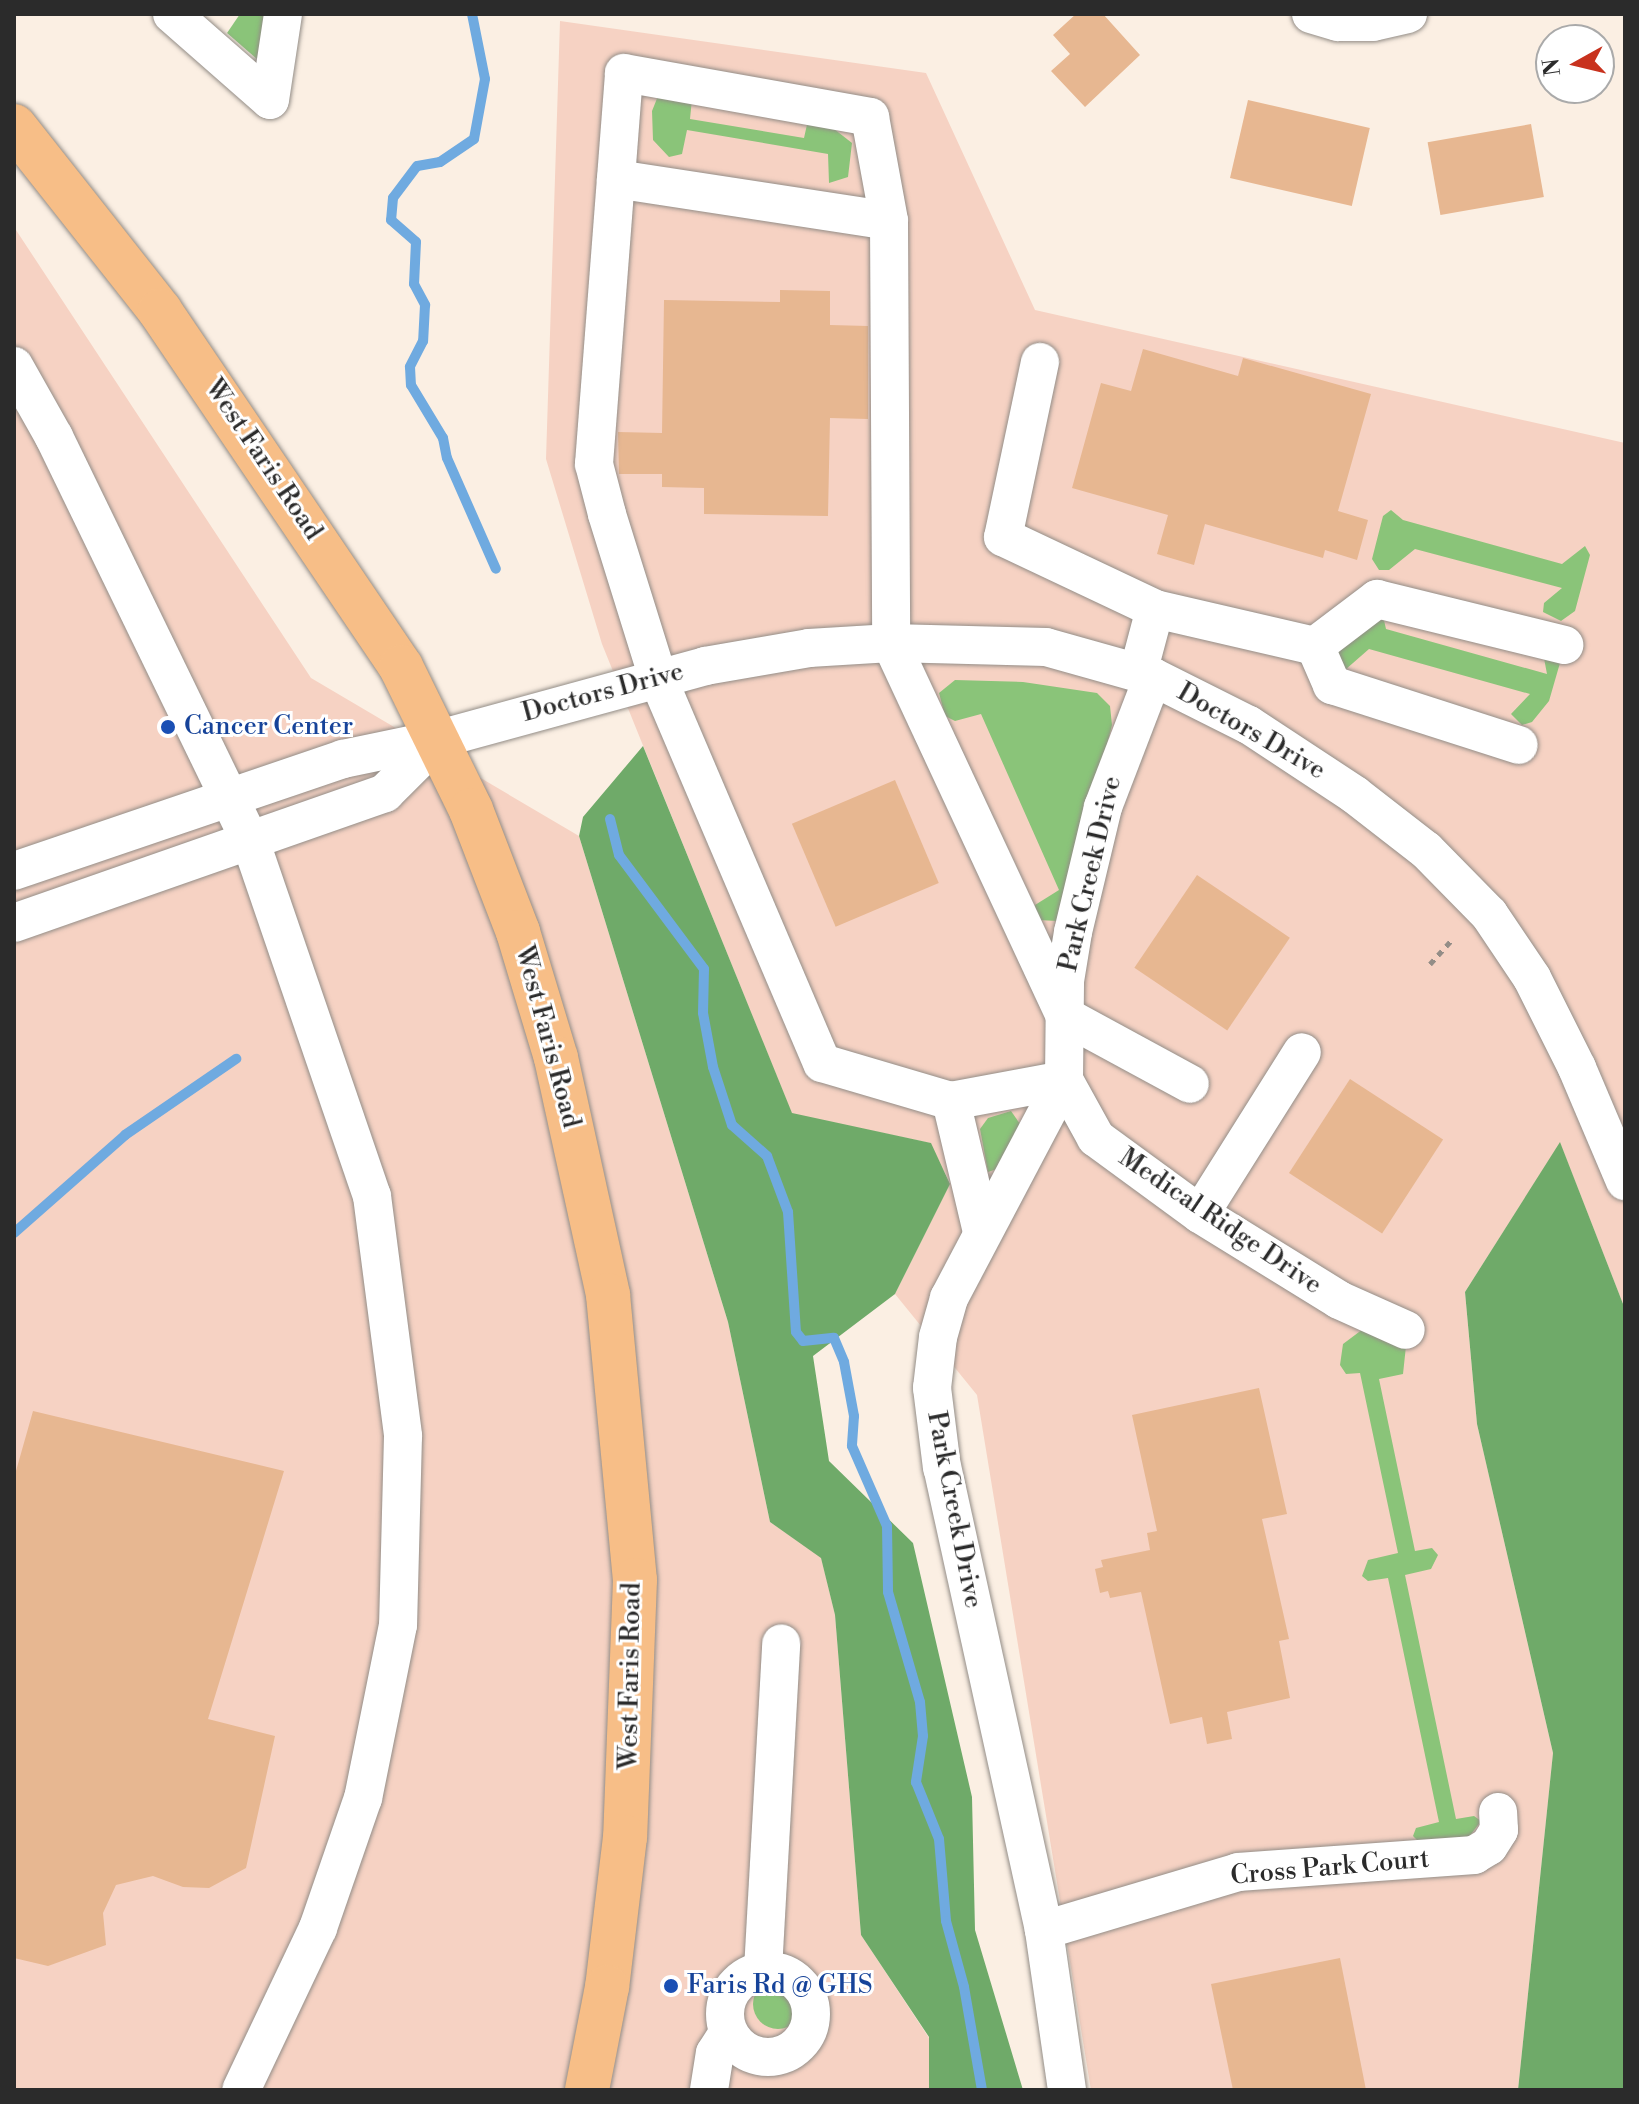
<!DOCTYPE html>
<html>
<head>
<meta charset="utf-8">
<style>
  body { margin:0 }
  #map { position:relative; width:1639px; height:2104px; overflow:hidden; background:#fbefe3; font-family:"Libre Bodoni",serif }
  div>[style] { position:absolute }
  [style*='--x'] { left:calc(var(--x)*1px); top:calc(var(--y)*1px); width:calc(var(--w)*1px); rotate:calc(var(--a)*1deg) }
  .built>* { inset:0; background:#f6d2c3 }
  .green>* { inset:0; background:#8ac479 }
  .round { border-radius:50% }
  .forest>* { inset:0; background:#6faa69 }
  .stream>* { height:10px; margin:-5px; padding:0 5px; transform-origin:5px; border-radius:5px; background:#6faae0 }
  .building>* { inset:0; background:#e7b791; transform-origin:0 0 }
  .path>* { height:5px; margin-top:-2.5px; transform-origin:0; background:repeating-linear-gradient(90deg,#938d87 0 6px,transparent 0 12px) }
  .roads { filter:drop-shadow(0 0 2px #938d87) drop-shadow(0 0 2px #938d87) }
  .minor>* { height:38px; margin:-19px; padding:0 19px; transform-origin:19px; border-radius:19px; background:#fff }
  .minor>.ring { margin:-19px; padding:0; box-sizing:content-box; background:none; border:38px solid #fff; border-radius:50% }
  .major>* { height:44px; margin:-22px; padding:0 22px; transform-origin:22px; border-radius:22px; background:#f7be87 }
  .dots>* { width:22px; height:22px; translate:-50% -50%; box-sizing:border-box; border:4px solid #fff; border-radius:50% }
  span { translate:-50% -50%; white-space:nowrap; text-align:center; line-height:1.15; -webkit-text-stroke:6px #fff; paint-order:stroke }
  .street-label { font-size:26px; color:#2b2b2b }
  .transit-label { font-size:26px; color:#164399 }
  .left { translate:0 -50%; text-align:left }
  .frame { position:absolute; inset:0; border:16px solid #2b2b2b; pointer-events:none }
  .north { position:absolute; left:1535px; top:24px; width:80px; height:80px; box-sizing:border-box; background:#fff; border:2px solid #aaa; border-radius:50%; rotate:262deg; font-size:22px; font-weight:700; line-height:32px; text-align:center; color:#2b2b2b }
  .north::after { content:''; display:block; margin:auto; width:28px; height:36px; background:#c8321e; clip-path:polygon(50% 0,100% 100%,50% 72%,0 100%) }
</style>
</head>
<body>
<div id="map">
  <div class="built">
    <div style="clip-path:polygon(560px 21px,926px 73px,1035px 310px,1625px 443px,1625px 1309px,1560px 1143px,1465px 1292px,1477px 1424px,1553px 1753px,1518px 2090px,1091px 2090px,977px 1395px,895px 1294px,950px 1183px,930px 1143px,792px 1114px,602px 644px,546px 459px)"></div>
    <div style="clip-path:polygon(14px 227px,311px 678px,579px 836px,728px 1322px,770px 1522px,821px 1557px,835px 1615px,861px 1935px,929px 2038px,929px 2090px,14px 2090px)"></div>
  </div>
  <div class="green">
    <div style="clip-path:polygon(240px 14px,278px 14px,257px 59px,227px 33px)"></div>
    <div style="clip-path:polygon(658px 96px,692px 99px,690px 119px,804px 138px,808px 120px,820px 118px,852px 143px,848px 177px,829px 183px,828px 154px,687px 130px,682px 154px,669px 157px,653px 140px,652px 111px)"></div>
    <div style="clip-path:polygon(1391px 510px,1403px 520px,1562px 564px,1585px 546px,1590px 555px,1575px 611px,1561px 621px,1543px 612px,1544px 603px,1562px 588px,1415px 549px,1389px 570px,1379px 570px,1372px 559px,1383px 516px)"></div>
    <div style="clip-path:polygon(1363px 595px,1379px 598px,1386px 629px,1547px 674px,1543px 653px,1562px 656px,1549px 701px,1532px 722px,1522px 725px,1511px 714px,1530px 694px,1369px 649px,1345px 670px,1330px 666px)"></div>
    <div style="clip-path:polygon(955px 680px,1023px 682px,1097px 693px,1110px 706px,1112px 725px,1064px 917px,1058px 921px,1037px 920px,1035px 905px,1059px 890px,981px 714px,955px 721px,945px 716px,939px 693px)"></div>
    <div style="clip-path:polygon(1011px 1111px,1020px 1124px,997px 1169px,988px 1172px,980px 1129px,988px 1118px)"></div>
    <div style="clip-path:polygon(1363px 1329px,1406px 1346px,1403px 1374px,1379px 1379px,1415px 1551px,1432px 1548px,1438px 1555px,1431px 1569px,1405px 1575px,1456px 1819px,1474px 1816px,1481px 1821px,1469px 1837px,1418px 1841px,1413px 1836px,1416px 1828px,1439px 1822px,1388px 1578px,1368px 1581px,1362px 1576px,1368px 1560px,1398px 1553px,1360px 1373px,1346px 1374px,1340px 1365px,1343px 1344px)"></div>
    <div class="round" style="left:753px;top:1979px;width:50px;height:50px"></div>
  </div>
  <div class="forest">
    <div style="clip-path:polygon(643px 746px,792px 1113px,931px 1143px,950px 1184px,895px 1294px,813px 1356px,829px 1461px,913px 1543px,972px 1797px,975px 1930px,1023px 2090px,929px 2090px,929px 2037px,861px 1935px,835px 1615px,821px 1558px,770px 1522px,728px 1322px,579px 836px,583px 817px)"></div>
    <div style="clip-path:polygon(1560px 1142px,1625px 1309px,1625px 2090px,1518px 2090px,1553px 1753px,1477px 1424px,1465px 1292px)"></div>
  </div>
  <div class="stream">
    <div style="--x:472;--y:14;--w:66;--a:78.7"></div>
    <div style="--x:485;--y:79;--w:61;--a:100.4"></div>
    <div style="--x:474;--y:139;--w:41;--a:145.9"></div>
    <div style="--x:440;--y:162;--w:23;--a:170"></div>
    <div style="--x:417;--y:166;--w:40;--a:127"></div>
    <div style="--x:393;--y:198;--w:22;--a:95"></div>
    <div style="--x:391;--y:220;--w:33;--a:41"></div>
    <div style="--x:416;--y:242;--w:42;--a:92.7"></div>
    <div style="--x:414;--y:284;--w:24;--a:62"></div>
    <div style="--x:425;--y:305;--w:36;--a:93"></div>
    <div style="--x:423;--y:341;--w:29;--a:117"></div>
    <div style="--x:410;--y:367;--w:18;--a:87"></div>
    <div style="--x:411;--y:385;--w:62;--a:58.9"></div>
    <div style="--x:443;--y:438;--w:20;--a:79"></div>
    <div style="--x:447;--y:458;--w:121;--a:66.2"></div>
    <div style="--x:610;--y:819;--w:37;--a:76"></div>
    <div style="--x:619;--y:855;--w:142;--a:53.3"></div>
    <div style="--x:704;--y:969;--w:44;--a:91.3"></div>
    <div style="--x:703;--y:1013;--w:55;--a:79.5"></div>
    <div style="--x:713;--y:1067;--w:61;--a:71.9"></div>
    <div style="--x:732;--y:1125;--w:47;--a:41.5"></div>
    <div style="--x:767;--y:1156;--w:60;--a:69.4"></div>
    <div style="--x:788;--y:1212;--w:120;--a:86.2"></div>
    <div style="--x:796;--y:1332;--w:11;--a:52"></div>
    <div style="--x:803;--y:1341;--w:31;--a:-6"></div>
    <div style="--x:834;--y:1338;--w:26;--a:67"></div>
    <div style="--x:844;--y:1362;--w:55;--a:79.5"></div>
    <div style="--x:854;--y:1416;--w:30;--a:94"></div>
    <div style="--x:852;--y:1446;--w:87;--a:66.4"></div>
    <div style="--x:887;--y:1526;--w:66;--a:89.1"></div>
    <div style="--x:888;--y:1592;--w:115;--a:73.8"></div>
    <div style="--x:920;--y:1702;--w:34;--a:85"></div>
    <div style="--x:923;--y:1736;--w:47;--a:98.7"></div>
    <div style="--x:916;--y:1782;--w:61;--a:68"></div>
    <div style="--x:939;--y:1839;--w:82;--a:85.1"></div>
    <div style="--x:946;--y:1921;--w:68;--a:74.7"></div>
    <div style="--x:964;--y:1987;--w:105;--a:80.1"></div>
    <div style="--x:14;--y:1233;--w:148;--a:-41.4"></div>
    <div style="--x:125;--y:1135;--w:135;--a:-34.4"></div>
  </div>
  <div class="building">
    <div style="clip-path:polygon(1076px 14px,1103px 14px,1140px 55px,1085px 107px,1051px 71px,1070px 54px,1053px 35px)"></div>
    <div style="left:1248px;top:100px;width:125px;height:80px;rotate:13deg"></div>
    <div style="left:1531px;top:124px;width:74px;height:105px;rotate:80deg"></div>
    <div style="clip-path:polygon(780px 290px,830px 291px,830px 325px,868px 326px,868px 419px,830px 418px,828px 516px,704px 514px,704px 488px,662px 487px,662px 474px,619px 474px,618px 432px,662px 433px,664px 300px,780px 302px)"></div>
    <div style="clip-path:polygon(1143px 349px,1238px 376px,1243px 358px,1371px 394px,1338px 511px,1368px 520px,1357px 560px,1325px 550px,1323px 558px,1205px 524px,1194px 565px,1157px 554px,1168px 515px,1072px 488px,1101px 383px,1131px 391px)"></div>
    <div style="left:895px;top:780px;width:112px;height:112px;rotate:67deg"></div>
    <div style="left:1197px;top:875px;width:112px;height:112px;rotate:34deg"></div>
    <div style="left:1350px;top:1079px;width:111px;height:112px;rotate:33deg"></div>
    <div style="clip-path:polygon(1259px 1388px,1287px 1514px,1262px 1519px,1289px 1639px,1279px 1641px,1290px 1698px,1227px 1712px,1232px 1739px,1207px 1744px,1202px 1717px,1170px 1724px,1141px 1592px,1110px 1598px,1108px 1591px,1100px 1593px,1095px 1569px,1103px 1567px,1101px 1560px,1150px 1550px,1147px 1533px,1157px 1531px,1132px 1415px)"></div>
    <div style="clip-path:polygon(33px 1411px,284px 1471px,208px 1719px,275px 1736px,246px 1868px,209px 1888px,183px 1887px,153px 1876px,116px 1885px,103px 1913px,106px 1945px,48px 1966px,14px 1958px,14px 1478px)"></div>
    <div style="clip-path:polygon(1340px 1958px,1366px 2090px,1233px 2090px,1211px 1984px)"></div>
  </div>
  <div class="path">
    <div style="--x:1430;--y:964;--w:31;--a:-48"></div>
  </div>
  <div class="roads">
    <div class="minor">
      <div style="--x:172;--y:14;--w:130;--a:41.3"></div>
      <div style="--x:270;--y:100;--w:87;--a:-81.4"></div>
      <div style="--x:1311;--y:14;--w:28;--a:17"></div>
      <div style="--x:1338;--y:22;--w:35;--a:0"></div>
      <div style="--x:1373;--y:22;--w:36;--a:-13"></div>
      <div style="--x:616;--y:179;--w:276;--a:8.7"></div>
      <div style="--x:1040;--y:362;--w:179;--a:101.9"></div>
      <div style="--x:1003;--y:537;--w:168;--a:25.3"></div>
      <div style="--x:1155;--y:609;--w:66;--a:104.9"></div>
      <div style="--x:14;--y:366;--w:81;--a:60.6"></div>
      <div style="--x:54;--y:437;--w:448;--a:64.1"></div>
      <div style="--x:250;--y:840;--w:376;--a:71.1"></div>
      <div style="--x:372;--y:1196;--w:242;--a:82.6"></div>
      <div style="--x:403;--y:1436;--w:189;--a:91.5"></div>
      <div style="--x:398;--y:1625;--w:177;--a:101.4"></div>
      <div style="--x:363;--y:1798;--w:138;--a:109.1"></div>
      <div style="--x:318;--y:1928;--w:179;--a:115.4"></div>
      <div style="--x:1155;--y:609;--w:164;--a:13"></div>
      <div style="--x:1315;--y:646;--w:43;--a:66.4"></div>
      <div style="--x:1332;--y:685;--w:196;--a:17.8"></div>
      <div style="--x:1315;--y:646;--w:78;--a:-37.2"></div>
      <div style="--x:1377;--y:599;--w:193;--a:13.8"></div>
      <div style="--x:14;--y:871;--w:348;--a:-18.8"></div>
      <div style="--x:343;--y:759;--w:98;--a:-11.8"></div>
      <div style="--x:439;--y:739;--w:276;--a:-15.3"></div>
      <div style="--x:705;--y:666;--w:106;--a:-9.8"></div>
      <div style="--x:809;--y:648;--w:82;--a:-3.5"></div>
      <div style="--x:891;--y:643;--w:155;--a:1.5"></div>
      <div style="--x:1046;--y:647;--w:111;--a:15.7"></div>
      <div style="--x:1153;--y:677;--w:107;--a:26.6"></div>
      <div style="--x:1249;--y:725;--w:127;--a:33.4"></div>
      <div style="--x:1355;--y:795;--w:90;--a:37.8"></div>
      <div style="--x:1426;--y:850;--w:90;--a:45.5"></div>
      <div style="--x:1489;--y:914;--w:77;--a:56.1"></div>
      <div style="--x:1532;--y:978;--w:101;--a:63.4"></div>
      <div style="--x:1577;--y:1068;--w:123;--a:67"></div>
      <div style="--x:14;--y:923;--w:393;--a:-19.3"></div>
      <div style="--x:385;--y:793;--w:76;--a:-45"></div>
      <div style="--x:951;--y:1101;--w:115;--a:-10.5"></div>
      <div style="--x:1064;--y:1080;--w:66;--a:61.1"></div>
      <div style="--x:1096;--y:1138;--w:129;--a:36.2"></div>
      <div style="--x:1200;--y:1214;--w:163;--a:31.7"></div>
      <div style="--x:1339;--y:1300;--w:73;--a:24.1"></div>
      <div style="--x:1200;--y:1214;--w:191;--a:-57.8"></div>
      <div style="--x:982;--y:1232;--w:135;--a:-103.3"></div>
      <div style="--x:951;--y:1101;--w:134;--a:-163.6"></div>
      <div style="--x:822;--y:1063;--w:418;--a:-113.1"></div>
      <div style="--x:658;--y:678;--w:172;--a:-107.3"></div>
      <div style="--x:607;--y:514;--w:52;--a:-104.6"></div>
      <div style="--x:594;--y:464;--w:392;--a:-85.6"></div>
      <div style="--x:624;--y:73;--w:250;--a:10.1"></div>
      <div style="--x:870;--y:117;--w:106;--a:79.6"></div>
      <div style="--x:889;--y:221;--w:422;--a:89.7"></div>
      <div style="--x:891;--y:643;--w:412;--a:65"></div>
      <div style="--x:1065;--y:1016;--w:142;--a:28.5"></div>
      <div style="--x:1044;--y:1930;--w:202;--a:-16.6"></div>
      <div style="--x:1238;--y:1872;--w:237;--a:-4.1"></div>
      <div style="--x:1474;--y:1855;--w:17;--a:-31"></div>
      <div style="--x:1489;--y:1846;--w:19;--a:-58"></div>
      <div style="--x:1499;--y:1830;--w:18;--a:-93"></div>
      <div style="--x:763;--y:1970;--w:327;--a:-86.8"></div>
      <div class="ring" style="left:725px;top:1971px;width:48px;height:48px"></div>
      <div style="--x:709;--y:2090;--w:37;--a:-81"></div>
      <div style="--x:715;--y:2053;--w:24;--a:-57"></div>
      <div style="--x:1067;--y:2090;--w:162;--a:-98.2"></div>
      <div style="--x:1044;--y:1930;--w:473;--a:-102.4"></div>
      <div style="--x:942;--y:1468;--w:81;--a:-97.1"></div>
      <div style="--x:932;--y:1388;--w:51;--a:-83.3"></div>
      <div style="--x:938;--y:1337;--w:41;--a:-74.2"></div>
      <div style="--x:949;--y:1298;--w:246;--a:-62.2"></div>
      <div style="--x:1064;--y:1080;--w:99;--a:-89.4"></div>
      <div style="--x:1065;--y:981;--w:50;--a:-80.7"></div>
      <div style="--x:1073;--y:932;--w:129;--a:-76.5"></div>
      <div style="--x:1103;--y:807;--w:139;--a:-69"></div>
    </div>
    <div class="major">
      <div style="--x:14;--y:126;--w:236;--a:51.7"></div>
      <div style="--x:160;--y:311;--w:430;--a:55.9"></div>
      <div style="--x:401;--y:667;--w:159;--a:63.9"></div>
      <div style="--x:471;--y:810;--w:131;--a:68.9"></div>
      <div style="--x:518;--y:932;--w:132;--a:73.2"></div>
      <div style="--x:556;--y:1058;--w:243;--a:77.6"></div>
      <div style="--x:608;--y:1295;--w:286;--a:84.6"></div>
      <div style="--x:635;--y:1580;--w:257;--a:92.2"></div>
      <div style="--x:625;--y:1837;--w:151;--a:96.8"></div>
      <div style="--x:607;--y:1987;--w:105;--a:101"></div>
    </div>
  </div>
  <div class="dots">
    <div style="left:168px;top:727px;background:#1a4fb4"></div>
    <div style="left:671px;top:1986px;background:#1a4fb4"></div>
  </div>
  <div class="street-label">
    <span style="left:263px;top:460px;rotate:56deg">West Faris Road</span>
    <span style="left:603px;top:693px;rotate:-15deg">Doctors Drive</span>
    <span style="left:1251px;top:732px;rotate:30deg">Doctors Drive</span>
    <span style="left:1091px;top:874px;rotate:-77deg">Park Creek Drive</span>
    <span style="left:547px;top:1037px;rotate:75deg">West Faris Road</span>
    <span style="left:1220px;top:1222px;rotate:34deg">Medical Ridge Drive</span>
    <span style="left:954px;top:1510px;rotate:79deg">Park Creek Drive</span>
    <span style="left:631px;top:1676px;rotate:-89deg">West Faris Road</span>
    <span style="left:1330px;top:1868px;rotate:-5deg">Cross Park Court</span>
  </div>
  <div class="transit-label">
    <span class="left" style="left:184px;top:727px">Cancer Center</span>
    <span class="left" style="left:687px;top:1986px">Faris Rd @ GHS</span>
  </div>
  <div class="frame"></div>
  <div class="north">N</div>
</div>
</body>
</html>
